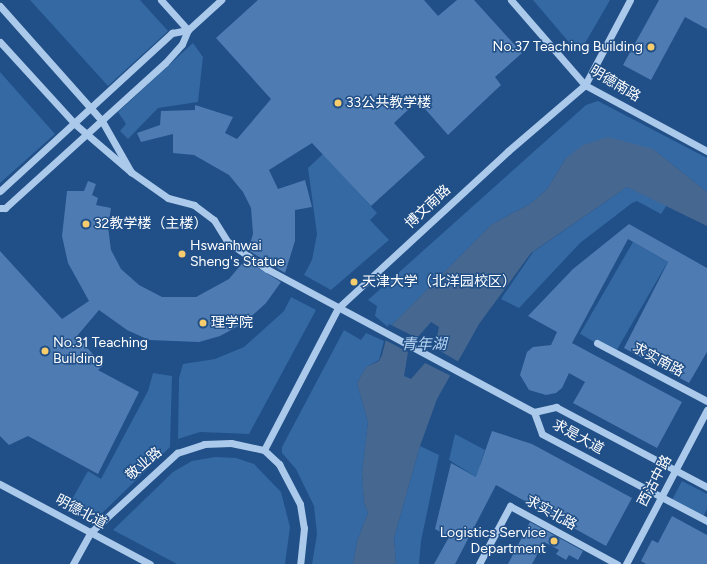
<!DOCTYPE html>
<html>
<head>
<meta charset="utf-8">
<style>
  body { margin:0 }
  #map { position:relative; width:707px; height:564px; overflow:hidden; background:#214f87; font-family:Figtree,"Noto Sans SC",sans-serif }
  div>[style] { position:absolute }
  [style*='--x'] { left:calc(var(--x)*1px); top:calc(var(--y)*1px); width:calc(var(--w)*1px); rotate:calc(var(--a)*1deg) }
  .green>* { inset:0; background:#3469a4; transform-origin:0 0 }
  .water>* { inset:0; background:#466890 }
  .pier>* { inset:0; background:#214f87 }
  .building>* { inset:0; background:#4d7bb2 }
  .minor>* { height:7px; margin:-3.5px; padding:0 3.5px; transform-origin:3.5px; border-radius:3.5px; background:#abc9ea }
  .dots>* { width:11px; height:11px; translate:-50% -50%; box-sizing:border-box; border:2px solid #214f87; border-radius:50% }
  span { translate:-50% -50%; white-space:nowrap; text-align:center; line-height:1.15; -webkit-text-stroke:3px #214f87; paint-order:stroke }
  .poi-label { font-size:14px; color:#fff }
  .right { translate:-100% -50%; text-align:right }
  .left { translate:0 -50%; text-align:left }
  .street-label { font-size:14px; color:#fff }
  .water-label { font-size:15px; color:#b6d2f1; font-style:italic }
</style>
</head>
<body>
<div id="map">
  <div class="green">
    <div style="clip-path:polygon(30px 0,140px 0,168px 31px,108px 86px)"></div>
    <div style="clip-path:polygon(533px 0,610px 0,584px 45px,573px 47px)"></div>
    <div style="clip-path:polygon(193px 43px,203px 57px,198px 102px,158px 108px,128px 139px,120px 131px,126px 124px,118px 112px)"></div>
    <div style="clip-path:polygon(0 72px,55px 134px,0 183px)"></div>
    <div style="clip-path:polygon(598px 101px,707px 158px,707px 192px,653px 149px,566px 158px,547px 189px,530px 204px,492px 224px,389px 328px,375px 316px,377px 306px,368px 300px,586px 105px)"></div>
    <div style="clip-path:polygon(323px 154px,377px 213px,370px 220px,389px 240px,331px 290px,304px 275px,312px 260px,317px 234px,308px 168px)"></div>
    <div style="clip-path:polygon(627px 187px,667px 205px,661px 214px,637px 201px,632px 203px,580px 243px,519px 308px,501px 299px,533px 252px)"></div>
    <div style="left:633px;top:242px;width:40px;height:106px;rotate:30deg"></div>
    <div style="clip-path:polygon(291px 297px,316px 310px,249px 434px,200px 432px,178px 439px,179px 378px,183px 364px,215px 359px,244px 347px,284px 311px)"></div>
    <div style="clip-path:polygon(344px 330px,361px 340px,366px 333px,384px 341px,379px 360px,366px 367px,357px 383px,368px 422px,362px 473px,364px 503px,368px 513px,357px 541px,353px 564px,312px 564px,317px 534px,314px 506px,296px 469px,282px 453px,282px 447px)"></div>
    <div style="clip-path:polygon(153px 373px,172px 376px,170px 447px,95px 520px,70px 503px,88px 471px,101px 479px,148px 391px)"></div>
    <div style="clip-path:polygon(455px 434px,485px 450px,480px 465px,481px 480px,449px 460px)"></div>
    <div style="clip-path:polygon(420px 446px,439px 455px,421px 541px,419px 564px,396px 564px,394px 538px)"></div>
    <div style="clip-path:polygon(215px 457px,236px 458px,254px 464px,281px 492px,290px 527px,285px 564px,177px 564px,113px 530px,173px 472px,192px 461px)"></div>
    <div style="clip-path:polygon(682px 481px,707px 494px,707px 509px,703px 517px,672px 500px)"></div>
  </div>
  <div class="water">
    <div style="clip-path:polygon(608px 137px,653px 149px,707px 192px,707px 226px,627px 187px,531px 253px,479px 324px,437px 399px,420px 446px,394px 538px,396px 564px,353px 564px,357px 541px,368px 513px,364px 503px,362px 473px,368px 422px,357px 383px,366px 367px,379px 361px,382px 355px,389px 328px,492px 224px,530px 204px,547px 189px,566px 158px,583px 145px)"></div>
  </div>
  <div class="pier">
    <div style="clip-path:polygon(431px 322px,439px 327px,435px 348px,459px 362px,465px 353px,446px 387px,451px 376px,425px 363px,411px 379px,404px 376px,408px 352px,383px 339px,389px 324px,417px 338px)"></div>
  </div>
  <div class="building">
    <div style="clip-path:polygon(258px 0,424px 0,438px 16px,457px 0,474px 0,522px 53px,495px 77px,501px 85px,448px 135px,411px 93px,410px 108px,394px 123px,425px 157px,371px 206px,312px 143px,269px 170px,278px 189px,305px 180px,312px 207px,295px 210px,295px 241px,285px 273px,248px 250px,253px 234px,251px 208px,243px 192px,229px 175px,194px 155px,173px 153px,173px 134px,141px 142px,137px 133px,160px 125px,161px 111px,195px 110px,195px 105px,233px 117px,225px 133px,237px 139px,271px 99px,216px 38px)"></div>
    <div style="clip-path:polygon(659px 0,707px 0,707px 29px,685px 17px,651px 80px,623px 65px)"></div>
    <div style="clip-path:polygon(88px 181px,96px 184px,92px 195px,98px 198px,96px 205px,111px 208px,108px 227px,111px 250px,121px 269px,139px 285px,162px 297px,196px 297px,229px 279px,245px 260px,281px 282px,266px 303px,244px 323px,220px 336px,199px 342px,149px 340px,127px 330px,99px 310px,77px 336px,103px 366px,98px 370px,139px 392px,98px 474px,28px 436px,9px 445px,0 436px,0 251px,62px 319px,89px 301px,68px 263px,62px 236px,67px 191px,84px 191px)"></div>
    <div style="clip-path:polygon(629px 224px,707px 268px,707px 352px,689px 383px,624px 348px,668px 262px,628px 239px,572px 343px,682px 402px,657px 448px,573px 403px,585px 382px,569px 373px,562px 388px,556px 393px,546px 395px,529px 390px,520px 375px,527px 352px,533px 347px,551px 345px,557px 332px,528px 316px,573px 269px)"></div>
    <div style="clip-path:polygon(492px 431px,532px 444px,632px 498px,606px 546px,496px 485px,455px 564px,434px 564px,449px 537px,435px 529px,451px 463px,476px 477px)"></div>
    <div style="clip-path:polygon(672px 516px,707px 535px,707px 564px,646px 564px,641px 561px,652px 540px,658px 543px)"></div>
    <div style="clip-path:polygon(530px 522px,583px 551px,578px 560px,569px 555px,566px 560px,556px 554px,559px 550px,544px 542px,532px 564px,508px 564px)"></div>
  </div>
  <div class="minor">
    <div style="--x:161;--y:0;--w:40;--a:48"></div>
    <div style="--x:511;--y:0;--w:113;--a:49"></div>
    <div style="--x:585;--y:85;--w:139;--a:28.4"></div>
    <div style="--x:0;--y:6;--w:154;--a:48.4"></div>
    <div style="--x:102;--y:121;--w:59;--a:60.4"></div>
    <div style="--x:131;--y:172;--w:74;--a:-139.4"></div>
    <div style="--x:75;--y:124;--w:111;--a:-132.4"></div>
    <div style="--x:131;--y:172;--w:45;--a:35.1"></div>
    <div style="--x:168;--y:198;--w:27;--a:15"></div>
    <div style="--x:194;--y:205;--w:25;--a:37"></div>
    <div style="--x:214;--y:220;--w:26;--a:58"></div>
    <div style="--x:228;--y:242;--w:47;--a:34.7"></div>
    <div style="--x:267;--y:269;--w:303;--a:28.2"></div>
    <div style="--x:0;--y:191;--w:234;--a:-42.6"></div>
    <div style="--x:172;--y:33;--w:16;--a:-11"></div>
    <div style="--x:0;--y:208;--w:5;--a:0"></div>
    <div style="--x:5;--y:208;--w:216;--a:-42.2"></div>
    <div style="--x:165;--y:63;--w:25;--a:-48"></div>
    <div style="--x:182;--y:44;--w:15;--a:-67"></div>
    <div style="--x:188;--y:30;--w:45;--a:-42.3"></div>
    <div style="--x:597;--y:343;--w:124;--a:27.8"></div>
    <div style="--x:534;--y:412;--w:23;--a:70"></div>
    <div style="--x:542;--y:434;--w:187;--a:27.8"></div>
    <div style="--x:534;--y:412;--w:23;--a:-13"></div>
    <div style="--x:556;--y:407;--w:171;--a:27.9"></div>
    <div style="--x:264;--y:450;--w:160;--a:-62.5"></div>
    <div style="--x:338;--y:308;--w:231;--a:-42.7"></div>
    <div style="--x:508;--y:151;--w:101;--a:-40.6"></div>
    <div style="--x:585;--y:85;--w:96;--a:-62.1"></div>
    <div style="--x:264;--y:450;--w:21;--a:43"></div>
    <div style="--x:279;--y:464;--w:45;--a:62.3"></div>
    <div style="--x:300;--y:504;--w:24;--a:81"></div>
    <div style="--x:304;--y:528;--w:36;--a:96"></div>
    <div style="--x:0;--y:484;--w:170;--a:28.1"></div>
    <div style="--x:73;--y:564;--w:37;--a:-61"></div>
    <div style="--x:91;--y:532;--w:117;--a:-42.6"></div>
    <div style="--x:177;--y:453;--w:28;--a:-18"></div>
    <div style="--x:204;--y:444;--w:27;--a:-2"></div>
    <div style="--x:231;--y:443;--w:34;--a:12"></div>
    <div style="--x:479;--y:564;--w:66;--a:-61.9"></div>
    <div style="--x:510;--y:506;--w:122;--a:28.5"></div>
    <div style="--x:626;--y:564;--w:174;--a:-62.3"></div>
  </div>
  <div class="dots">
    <div style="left:651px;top:47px;background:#f7cc6c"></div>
    <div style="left:338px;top:103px;background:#f7cc6c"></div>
    <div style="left:86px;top:224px;background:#f7cc6c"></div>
    <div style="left:182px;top:254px;background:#f7cc6c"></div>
    <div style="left:354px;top:282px;background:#f7cc6c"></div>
    <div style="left:203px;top:323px;background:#f7cc6c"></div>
    <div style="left:45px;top:351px;background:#f7cc6c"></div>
    <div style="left:554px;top:541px;background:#f7cc6c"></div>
  </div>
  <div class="poi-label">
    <span class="right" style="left:643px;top:47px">No.37 Teaching Building</span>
    <span class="left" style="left:346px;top:103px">33公共教学楼</span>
    <span class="left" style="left:94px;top:224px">32教学楼（主楼）</span>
    <span class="left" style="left:190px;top:254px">Hswanhwai<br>Sheng's Statue</span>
    <span class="left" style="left:362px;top:282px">天津大学（北洋园校区）</span>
    <span class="left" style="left:211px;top:323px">理学院</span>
    <span class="left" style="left:53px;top:351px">No.31 Teaching<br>Building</span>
    <span class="right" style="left:546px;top:541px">Logistics Service<br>Department</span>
  </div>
  <div class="street-label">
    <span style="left:615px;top:84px;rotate:31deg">明德南路</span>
    <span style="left:428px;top:207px;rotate:-43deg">博文南路</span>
    <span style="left:658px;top:360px;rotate:28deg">求实南路</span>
    <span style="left:578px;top:437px;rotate:29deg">求是大道</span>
    <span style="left:144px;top:464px;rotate:-41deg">敬业路</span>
    <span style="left:655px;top:481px;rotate:-62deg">西沽中路</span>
    <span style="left:81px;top:512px;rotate:28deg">明德北道</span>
    <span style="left:551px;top:513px;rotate:29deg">求实北路</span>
  </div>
  <div class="water-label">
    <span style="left:424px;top:345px">青年湖</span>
  </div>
</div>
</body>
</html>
